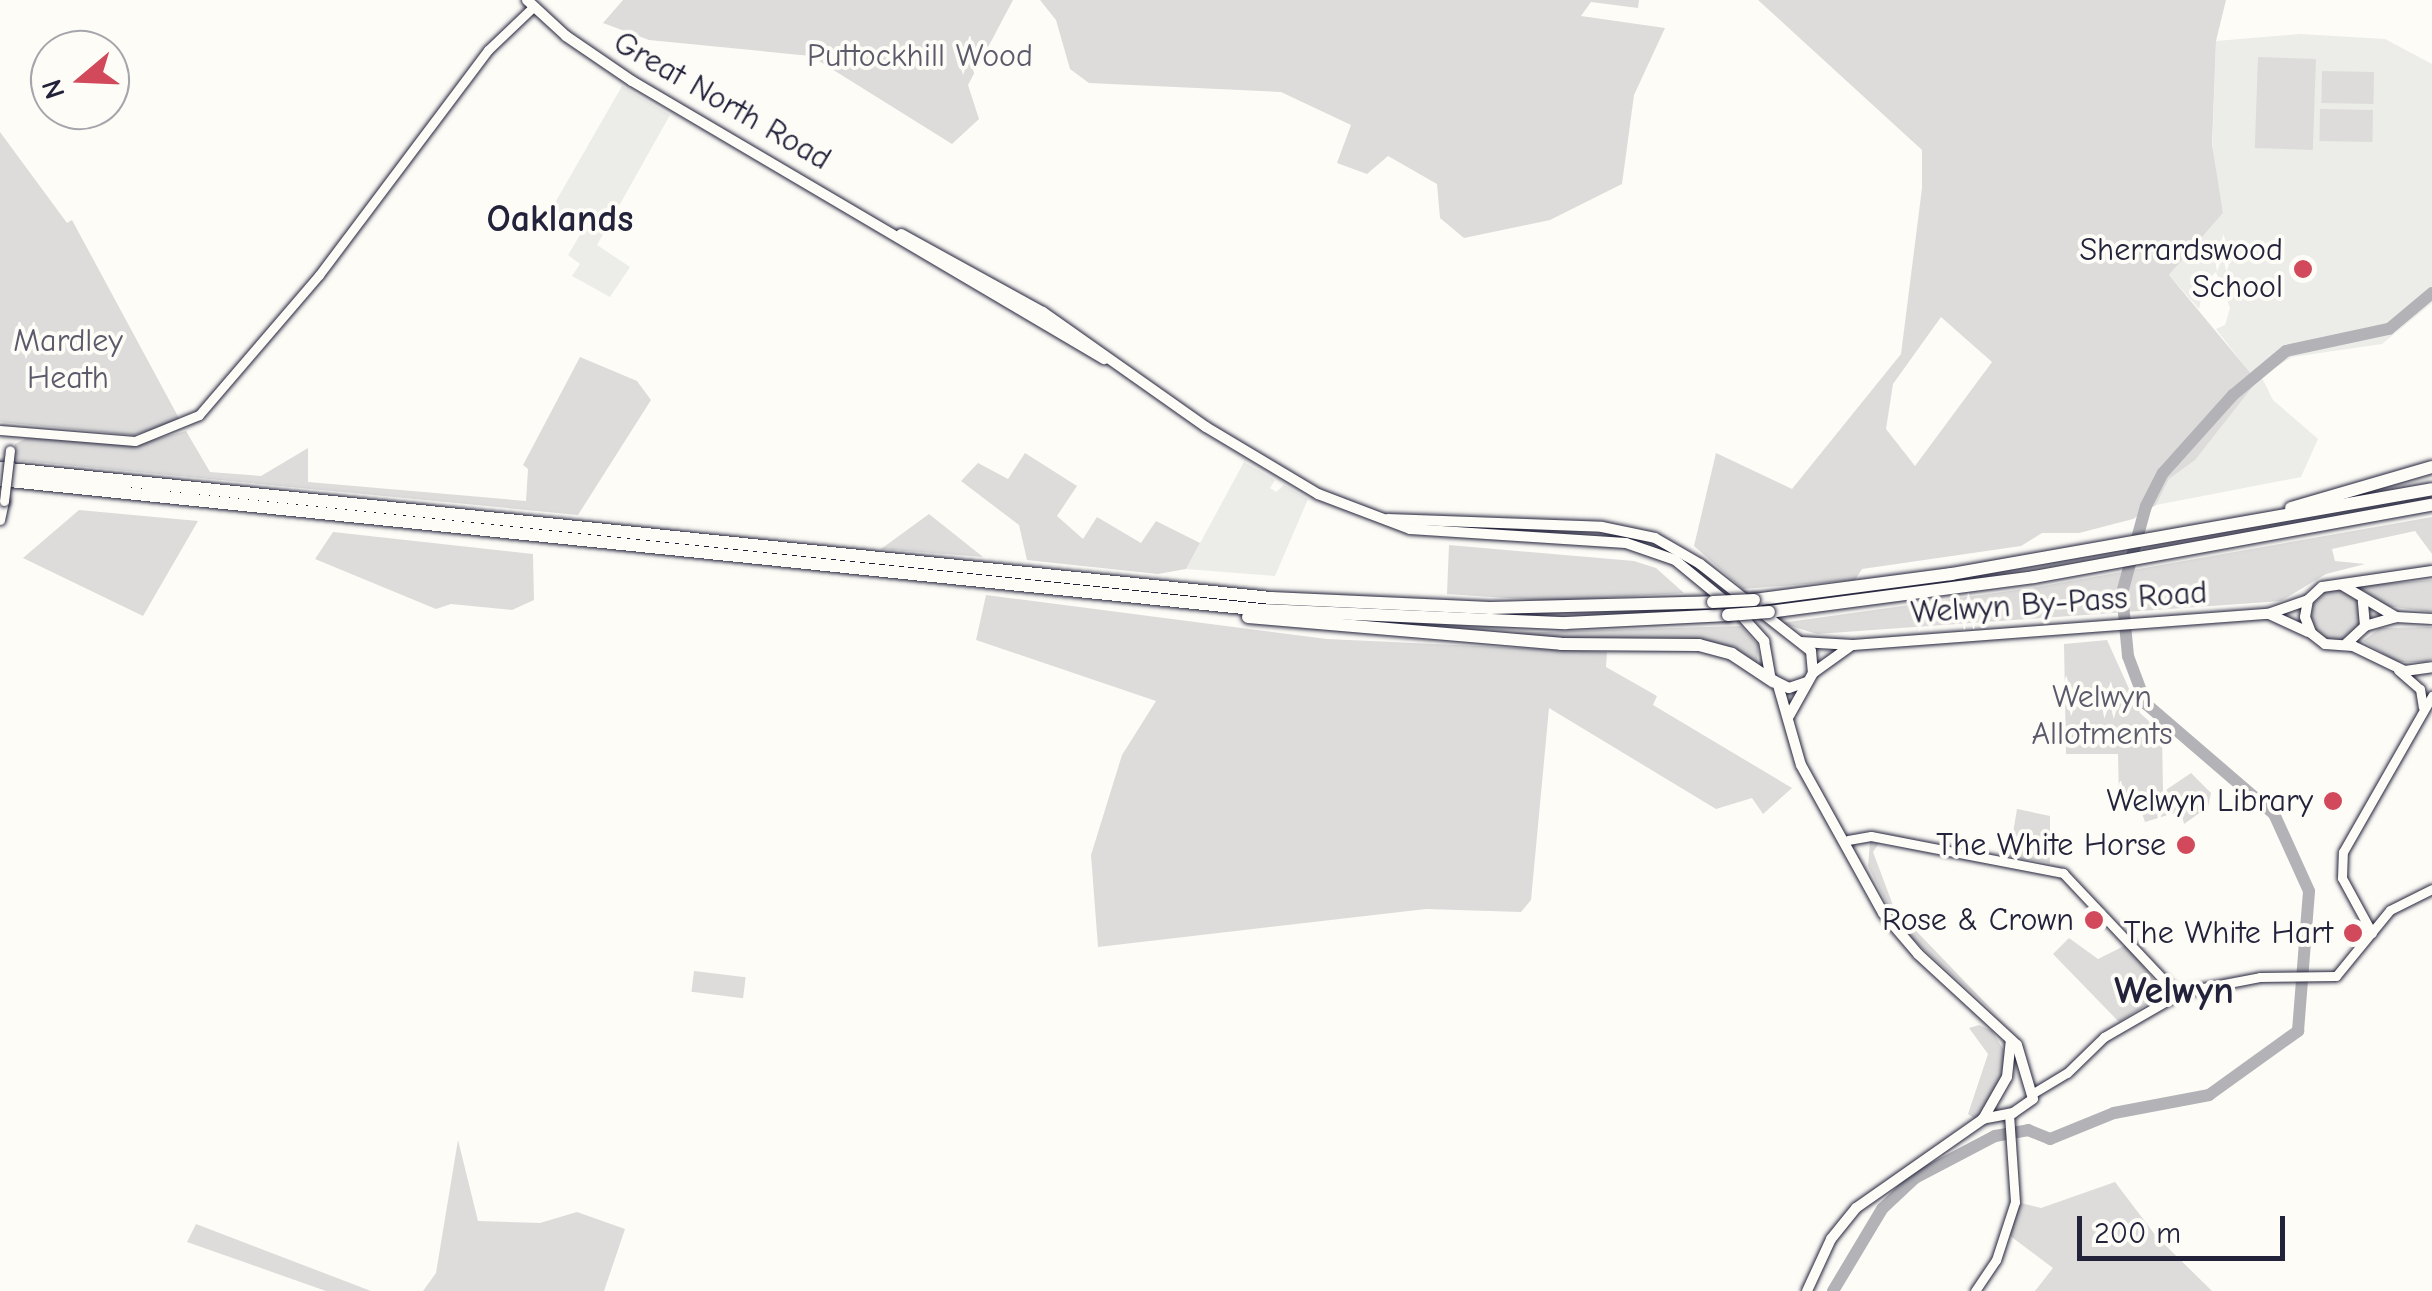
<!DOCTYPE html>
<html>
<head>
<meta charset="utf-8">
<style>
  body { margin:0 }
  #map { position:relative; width:2432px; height:1291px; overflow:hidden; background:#fdfcf7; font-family:"Comic Neue",sans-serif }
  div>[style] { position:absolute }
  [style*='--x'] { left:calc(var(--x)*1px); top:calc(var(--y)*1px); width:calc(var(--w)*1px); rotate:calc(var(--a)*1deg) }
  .built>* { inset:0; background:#ecece9 }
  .green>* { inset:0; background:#dddcdb; transform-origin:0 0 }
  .round { border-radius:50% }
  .river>* { height:12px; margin:-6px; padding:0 6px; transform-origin:6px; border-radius:6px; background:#b2b2b7 }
  .roads { filter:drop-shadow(0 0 2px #22223b) drop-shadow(0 0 2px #22223b) }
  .minor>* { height:9px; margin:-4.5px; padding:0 4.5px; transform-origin:4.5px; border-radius:4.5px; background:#fdfcf7 }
  .major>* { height:10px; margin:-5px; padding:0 5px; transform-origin:5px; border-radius:5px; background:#fdfcf7 }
  .highway>* { height:12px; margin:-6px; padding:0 6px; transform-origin:6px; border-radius:6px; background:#fdfcf7 }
  .bridges { filter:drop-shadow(0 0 2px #22223b) drop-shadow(0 0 2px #22223b) }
  .minor-bridge>* { height:9px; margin:-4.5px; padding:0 4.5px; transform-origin:4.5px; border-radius:4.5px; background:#fdfcf7 }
  .highway-bridge>* { height:12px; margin:-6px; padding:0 6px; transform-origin:6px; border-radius:6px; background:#fdfcf7 }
  .dots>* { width:28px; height:28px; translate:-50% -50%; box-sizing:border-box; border:5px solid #fdfcf7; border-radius:50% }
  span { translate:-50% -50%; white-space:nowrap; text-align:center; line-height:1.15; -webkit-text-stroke:8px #fdfcf7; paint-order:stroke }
  .park-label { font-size:32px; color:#5a5a6b }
  .street-label { font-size:32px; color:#22223b }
  .poi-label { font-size:32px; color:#22223b }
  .right { translate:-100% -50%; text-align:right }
  .quarter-label { font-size:38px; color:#22223b; font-weight:700 }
  .north { position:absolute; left:30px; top:30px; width:100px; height:100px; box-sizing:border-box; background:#fdfcf7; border:2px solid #a5a5ac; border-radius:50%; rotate:251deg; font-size:28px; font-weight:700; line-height:40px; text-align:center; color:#22223b }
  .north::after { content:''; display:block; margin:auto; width:35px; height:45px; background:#d1495b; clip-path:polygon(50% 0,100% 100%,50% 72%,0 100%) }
  .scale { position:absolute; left:2077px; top:1216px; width:208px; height:45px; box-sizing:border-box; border:5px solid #22223b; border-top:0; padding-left:12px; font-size:30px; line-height:35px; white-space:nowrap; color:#22223b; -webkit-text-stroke:8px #fdfcf7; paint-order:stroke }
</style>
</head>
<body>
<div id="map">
  <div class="built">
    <div style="clip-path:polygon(2300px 34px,2385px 39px,2432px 64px,2432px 303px,2382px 344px,2292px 357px,2261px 376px,2273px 400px,2318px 439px,2301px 477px,2156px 505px,2169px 479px,2194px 460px,2256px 381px,2216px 329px,2225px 325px,2230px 308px,2216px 272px,2204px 284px,2199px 309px,2169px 275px,2223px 213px,2212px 155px,2216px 41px)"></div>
    <div style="clip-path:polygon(622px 86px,670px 115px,597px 245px,630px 267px,610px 297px,572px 276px,580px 264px,568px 255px,580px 235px,548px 215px)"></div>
    <div style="clip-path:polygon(1244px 462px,1275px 480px,1270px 488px,1276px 492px,1284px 485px,1308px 499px,1275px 576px,1186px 569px)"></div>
  </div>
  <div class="green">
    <div style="clip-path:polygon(623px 0,1013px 0,968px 85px,979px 119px,952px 144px,811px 56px,649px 40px,603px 23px)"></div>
    <div style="clip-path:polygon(1040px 0,1639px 0,1638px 8px,1591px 2px,1581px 16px,1665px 28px,1634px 95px,1622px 184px,1550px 220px,1464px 238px,1440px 218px,1437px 184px,1388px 156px,1367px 174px,1337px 163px,1351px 125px,1281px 92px,1089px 83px,1070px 69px,1056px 20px)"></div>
    <div style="clip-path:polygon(evenodd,1758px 0,2226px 0,2216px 41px,2212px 145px,2223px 213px,2169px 275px,2257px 381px,2195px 460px,2169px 479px,2156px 505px,2133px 519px,2079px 533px,2042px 533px,2021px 546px,1862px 569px,1855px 580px,1743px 589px,1694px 546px,1716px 453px,1792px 489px,1901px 354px,1922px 188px,1922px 150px,1758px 0,1941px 317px,1992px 362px,1915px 466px,1886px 429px,1893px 384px,1941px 317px)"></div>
    <div style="left:2258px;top:57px;width:58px;height:91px;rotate:2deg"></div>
    <div style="left:2322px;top:71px;width:52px;height:32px;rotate:1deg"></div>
    <div style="left:2320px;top:109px;width:53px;height:32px;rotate:1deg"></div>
    <div style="clip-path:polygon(0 132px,67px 223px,72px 220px,181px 422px,133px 435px,0 422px)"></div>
    <div style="clip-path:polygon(580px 357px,637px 381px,651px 400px,578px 515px,14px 460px,15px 444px,27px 438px,134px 445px,186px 431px,210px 472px,261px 476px,308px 448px,308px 482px,526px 501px,528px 469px,523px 465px)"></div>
    <div style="clip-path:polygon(1025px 453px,1077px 486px,1057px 516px,1083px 539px,1097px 517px,1141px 543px,1156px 521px,1200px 543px,1186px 569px,1158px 574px,1027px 560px,1019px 525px,961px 481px,978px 463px,1008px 479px)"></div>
    <div style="clip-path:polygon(79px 510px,198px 521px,143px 616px,23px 558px)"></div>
    <div style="clip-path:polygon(929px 514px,983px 557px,881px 549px)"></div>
    <div style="clip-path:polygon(2432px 517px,2432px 554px,2415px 531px,2332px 549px,2335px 561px,2365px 564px,2326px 574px,2281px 601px,1817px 634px,1781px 623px,2037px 587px)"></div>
    <div style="clip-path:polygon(333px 532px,533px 554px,534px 600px,512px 610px,451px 604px,436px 609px,315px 559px)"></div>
    <div style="clip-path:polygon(1449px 545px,1634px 561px,1656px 568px,1684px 593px,1552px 601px,1447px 594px)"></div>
    <div style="clip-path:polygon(2432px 580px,2432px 612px,2387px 606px,2357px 586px)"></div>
    <div class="round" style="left:2311px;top:590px;width:50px;height:50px"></div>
    <div style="clip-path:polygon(986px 595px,1327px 639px,1607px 652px,1606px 667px,1657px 696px,1653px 705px,1792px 788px,1763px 814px,1752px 798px,1716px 809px,1549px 708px,1531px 900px,1521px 912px,1426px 909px,1098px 947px,1091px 855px,1122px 755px,1156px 701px,976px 640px)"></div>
    <div style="clip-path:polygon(1741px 626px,1758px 645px,1757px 666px,1733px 652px,1473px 634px)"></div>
    <div style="clip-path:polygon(2432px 627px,2432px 660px,2425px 662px,2397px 662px,2363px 641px,2380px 628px)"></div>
    <div style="clip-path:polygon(2107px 640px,2140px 713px,2162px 733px,2163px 792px,2191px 773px,2211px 793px,2208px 807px,2184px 824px,2181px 811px,2145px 822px,2135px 794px,2119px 799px,2118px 754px,2066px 754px,2064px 644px)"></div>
    <div style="clip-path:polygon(2017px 809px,2050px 816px,2050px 863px,2009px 857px)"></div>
    <div style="clip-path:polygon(1870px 842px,1879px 843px,1873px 852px,1894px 908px,2000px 1018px,1898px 926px,1868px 866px)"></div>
    <div style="clip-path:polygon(2069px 938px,2098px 959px,2126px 945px,2165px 993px,2119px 1022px,2053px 954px)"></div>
    <div style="left:694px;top:971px;width:52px;height:21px;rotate:7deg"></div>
    <div style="clip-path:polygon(1979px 1025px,1992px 1031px,2005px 1052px,2005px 1072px,1977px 1120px,1968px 1114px,1988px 1054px,1969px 1028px)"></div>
    <div style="clip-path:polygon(458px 1140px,478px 1221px,540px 1223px,577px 1212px,625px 1229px,604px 1291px,423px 1291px,436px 1273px)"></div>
    <div style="clip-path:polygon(2115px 1182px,2156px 1236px,2212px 1291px,2035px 1291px,2053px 1268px,2009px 1235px,2017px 1202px,2041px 1208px)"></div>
    <div style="clip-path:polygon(196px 1224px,371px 1291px,372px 1291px,326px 1291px,187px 1242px)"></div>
  </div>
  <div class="river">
    <div style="--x:1833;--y:1291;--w:96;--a:-59.1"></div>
    <div style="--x:1882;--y:1209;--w:45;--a:-43.2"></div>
    <div style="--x:1915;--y:1178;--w:90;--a:-27.7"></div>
    <div style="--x:1995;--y:1136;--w:34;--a:-10"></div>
    <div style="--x:2028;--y:1130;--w:24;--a:22"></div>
    <div style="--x:2050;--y:1139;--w:69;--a:-22.1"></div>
    <div style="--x:2114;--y:1113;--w:97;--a:-10.7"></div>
    <div style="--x:2209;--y:1095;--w:110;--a:-35.7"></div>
    <div style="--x:2298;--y:1031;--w:140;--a:-85.5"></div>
    <div style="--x:2309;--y:891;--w:85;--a:-114.4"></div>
    <div style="--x:2274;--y:814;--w:169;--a:-139.3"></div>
    <div style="--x:2146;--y:704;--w:51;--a:-110.6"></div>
    <div style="--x:2128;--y:656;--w:63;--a:-95.4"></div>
    <div style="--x:2122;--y:593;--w:90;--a:-74.6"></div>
    <div style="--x:2146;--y:506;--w:37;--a:-63"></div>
    <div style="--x:2163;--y:473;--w:105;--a:-48.1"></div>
    <div style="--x:2233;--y:395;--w:69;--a:-39.7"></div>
    <div style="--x:2286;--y:351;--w:105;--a:-12.1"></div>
    <div style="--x:2389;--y:329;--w:56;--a:-39.9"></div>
  </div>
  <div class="roads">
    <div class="minor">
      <div style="--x:0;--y:430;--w:135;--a:4.7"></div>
      <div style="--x:135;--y:441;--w:69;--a:-22.1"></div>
      <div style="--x:199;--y:415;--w:184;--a:-49.4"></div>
      <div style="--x:319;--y:275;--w:281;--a:-53.1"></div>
      <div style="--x:488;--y:50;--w:62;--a:-43.7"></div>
      <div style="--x:0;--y:520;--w:19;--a:-78"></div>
      <div style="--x:2398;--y:670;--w:29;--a:41"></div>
      <div style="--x:2420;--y:689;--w:18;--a:81"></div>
      <div style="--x:1848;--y:840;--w:23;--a:-10"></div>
      <div style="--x:1871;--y:836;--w:196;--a:10.9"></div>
      <div style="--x:2063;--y:873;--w:166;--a:46.7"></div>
      <div style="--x:2372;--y:933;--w:63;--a:-118.6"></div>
      <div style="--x:2342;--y:878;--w:26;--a:-88"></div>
      <div style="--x:2343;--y:852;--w:180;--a:-60.3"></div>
      <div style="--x:2035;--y:1092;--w:37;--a:-31"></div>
      <div style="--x:2067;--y:1073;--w:52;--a:-44.2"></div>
      <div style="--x:2104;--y:1037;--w:90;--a:-30"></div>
      <div style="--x:2182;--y:992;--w:79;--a:-10.9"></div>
      <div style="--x:2260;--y:977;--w:76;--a:-0.8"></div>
      <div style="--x:2336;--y:976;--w:85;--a:-50.7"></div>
      <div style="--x:2390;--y:910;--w:47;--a:-26.6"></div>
      <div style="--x:1975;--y:1291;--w:37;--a:-56"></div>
      <div style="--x:1996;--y:1260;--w:61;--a:-71.9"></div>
      <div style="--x:2015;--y:1202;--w:88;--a:-93.9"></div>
    </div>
    <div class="major">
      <div style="--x:527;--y:0;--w:53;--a:42.7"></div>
      <div style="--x:566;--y:36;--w:80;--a:34.3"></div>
      <div style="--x:632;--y:81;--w:548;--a:30.5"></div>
      <div style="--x:901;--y:234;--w:162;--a:28.8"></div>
      <div style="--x:1043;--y:312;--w:199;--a:35.2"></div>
      <div style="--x:1206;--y:427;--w:131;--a:30.9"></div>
      <div style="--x:1318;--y:494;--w:98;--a:20.8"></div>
      <div style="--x:1410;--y:529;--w:216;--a:3.7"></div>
      <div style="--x:1626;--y:543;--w:52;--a:19.1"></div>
      <div style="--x:1675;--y:560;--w:66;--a:39.5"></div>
      <div style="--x:1388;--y:519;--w:214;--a:2.1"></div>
      <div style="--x:1602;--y:527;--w:54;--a:11.7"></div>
      <div style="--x:1655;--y:538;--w:52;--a:30"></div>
      <div style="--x:1700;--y:564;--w:141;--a:38.1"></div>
      <div style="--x:1811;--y:651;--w:22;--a:85"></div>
      <div style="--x:1813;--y:673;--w:49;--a:119.2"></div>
      <div style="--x:2432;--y:571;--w:111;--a:171.7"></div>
      <div style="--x:2322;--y:587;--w:19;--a:137"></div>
      <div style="--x:2308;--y:600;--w:17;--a:100"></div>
      <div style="--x:2305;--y:617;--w:17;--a:69"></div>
      <div style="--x:2311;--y:633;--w:18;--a:38"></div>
      <div style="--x:2325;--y:644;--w:28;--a:4"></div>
      <div style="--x:2353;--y:646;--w:58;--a:25.7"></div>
      <div style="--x:2405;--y:671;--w:27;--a:-8"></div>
      <div style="--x:2342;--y:585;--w:63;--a:30.7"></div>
      <div style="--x:1739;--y:613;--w:38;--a:48"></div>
      <div style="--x:1764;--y:641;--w:39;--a:80"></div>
      <div style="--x:1771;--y:679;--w:20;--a:27"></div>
      <div style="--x:1789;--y:688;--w:18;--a:-19"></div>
      <div style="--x:2269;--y:614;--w:43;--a:24.8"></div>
      <div style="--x:2365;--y:626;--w:32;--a:-16"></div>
      <div style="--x:2396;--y:617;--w:36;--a:3"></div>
      <div style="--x:1801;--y:642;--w:52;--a:3.3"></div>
      <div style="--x:1853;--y:645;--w:416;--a:-4.3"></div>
      <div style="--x:2268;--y:614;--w:42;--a:-19.3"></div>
      <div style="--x:2346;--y:644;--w:26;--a:-43"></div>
      <div style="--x:2365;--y:626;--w:25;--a:-95"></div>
      <div style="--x:1813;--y:673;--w:48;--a:-35.7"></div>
      <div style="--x:1778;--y:685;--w:83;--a:74"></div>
      <div style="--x:1801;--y:765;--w:169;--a:61"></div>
      <div style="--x:1883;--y:913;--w:54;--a:49.5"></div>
      <div style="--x:1918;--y:954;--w:134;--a:42.6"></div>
      <div style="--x:2017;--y:1045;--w:56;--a:73.5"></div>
      <div style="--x:2033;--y:1099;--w:24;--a:145"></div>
      <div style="--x:2013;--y:1113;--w:31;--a:169"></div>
      <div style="--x:1807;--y:1291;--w:57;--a:-65.2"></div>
      <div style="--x:1831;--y:1239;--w:40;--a:-51"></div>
      <div style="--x:1856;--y:1208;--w:155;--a:-35"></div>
      <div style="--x:1983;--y:1119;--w:48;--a:-60.3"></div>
      <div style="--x:2007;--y:1077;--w:37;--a:-84"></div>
    </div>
    <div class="highway">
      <div style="--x:0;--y:468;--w:1278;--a:5.84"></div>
      <div style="--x:1271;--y:598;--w:219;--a:2.6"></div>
      <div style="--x:1490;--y:608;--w:223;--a:-1.5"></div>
      <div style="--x:0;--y:480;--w:1270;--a:5.88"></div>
      <div style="--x:1263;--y:610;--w:303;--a:2.5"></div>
      <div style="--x:1566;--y:623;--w:162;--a:-2.8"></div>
      <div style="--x:2291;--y:508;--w:147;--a:-16.2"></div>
      <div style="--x:1754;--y:600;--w:199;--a:-7.5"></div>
      <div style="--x:1951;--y:574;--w:488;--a:-10"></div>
      <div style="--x:1769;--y:612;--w:267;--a:-7.5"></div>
      <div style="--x:2034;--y:577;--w:404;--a:-10.3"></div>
      <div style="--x:1248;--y:617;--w:314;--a:4.9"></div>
      <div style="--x:1561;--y:644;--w:138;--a:0.4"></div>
      <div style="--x:1699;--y:645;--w:34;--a:15"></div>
      <div style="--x:1732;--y:654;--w:50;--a:33.7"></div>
    </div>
  </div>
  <div class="bridges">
    <div class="minor-bridge">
      <div style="--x:4;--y:501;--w:51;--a:-83.3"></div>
    </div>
    <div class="highway-bridge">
      <div style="--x:1713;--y:602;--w:41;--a:-2.8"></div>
      <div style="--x:1728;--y:615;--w:41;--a:-4.2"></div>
    </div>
  </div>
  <div class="dots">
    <div style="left:2303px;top:269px;background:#d1495b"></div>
    <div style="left:2333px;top:801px;background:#d1495b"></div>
    <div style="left:2186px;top:845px;background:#d1495b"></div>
    <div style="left:2094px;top:920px;background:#d1495b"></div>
    <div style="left:2353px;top:933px;background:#d1495b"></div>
  </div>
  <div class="park-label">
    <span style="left:920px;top:56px">Puttockhill Wood</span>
    <span style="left:68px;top:360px">Mardley<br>Heath</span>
    <span style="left:2102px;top:716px">Welwyn<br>Allotments</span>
  </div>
  <div class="street-label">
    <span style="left:722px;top:101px;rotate:30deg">Great North Road</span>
    <span style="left:2059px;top:603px;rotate:-4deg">Welwyn By-Pass Road</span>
  </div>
  <div class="poi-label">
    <span class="right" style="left:2283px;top:269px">Sherrardswood<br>School</span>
    <span class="right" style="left:2313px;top:801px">Welwyn Library</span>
    <span class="right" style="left:2166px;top:845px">The White Horse</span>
    <span class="right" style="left:2074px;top:920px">Rose &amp; Crown</span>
    <span class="right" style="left:2333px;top:933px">The White Hart</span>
  </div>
  <div class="quarter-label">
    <span style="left:560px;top:220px">Oaklands</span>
    <span style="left:2174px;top:992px">Welwyn</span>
  </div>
  <div class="north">N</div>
  <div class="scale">200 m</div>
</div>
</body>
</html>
